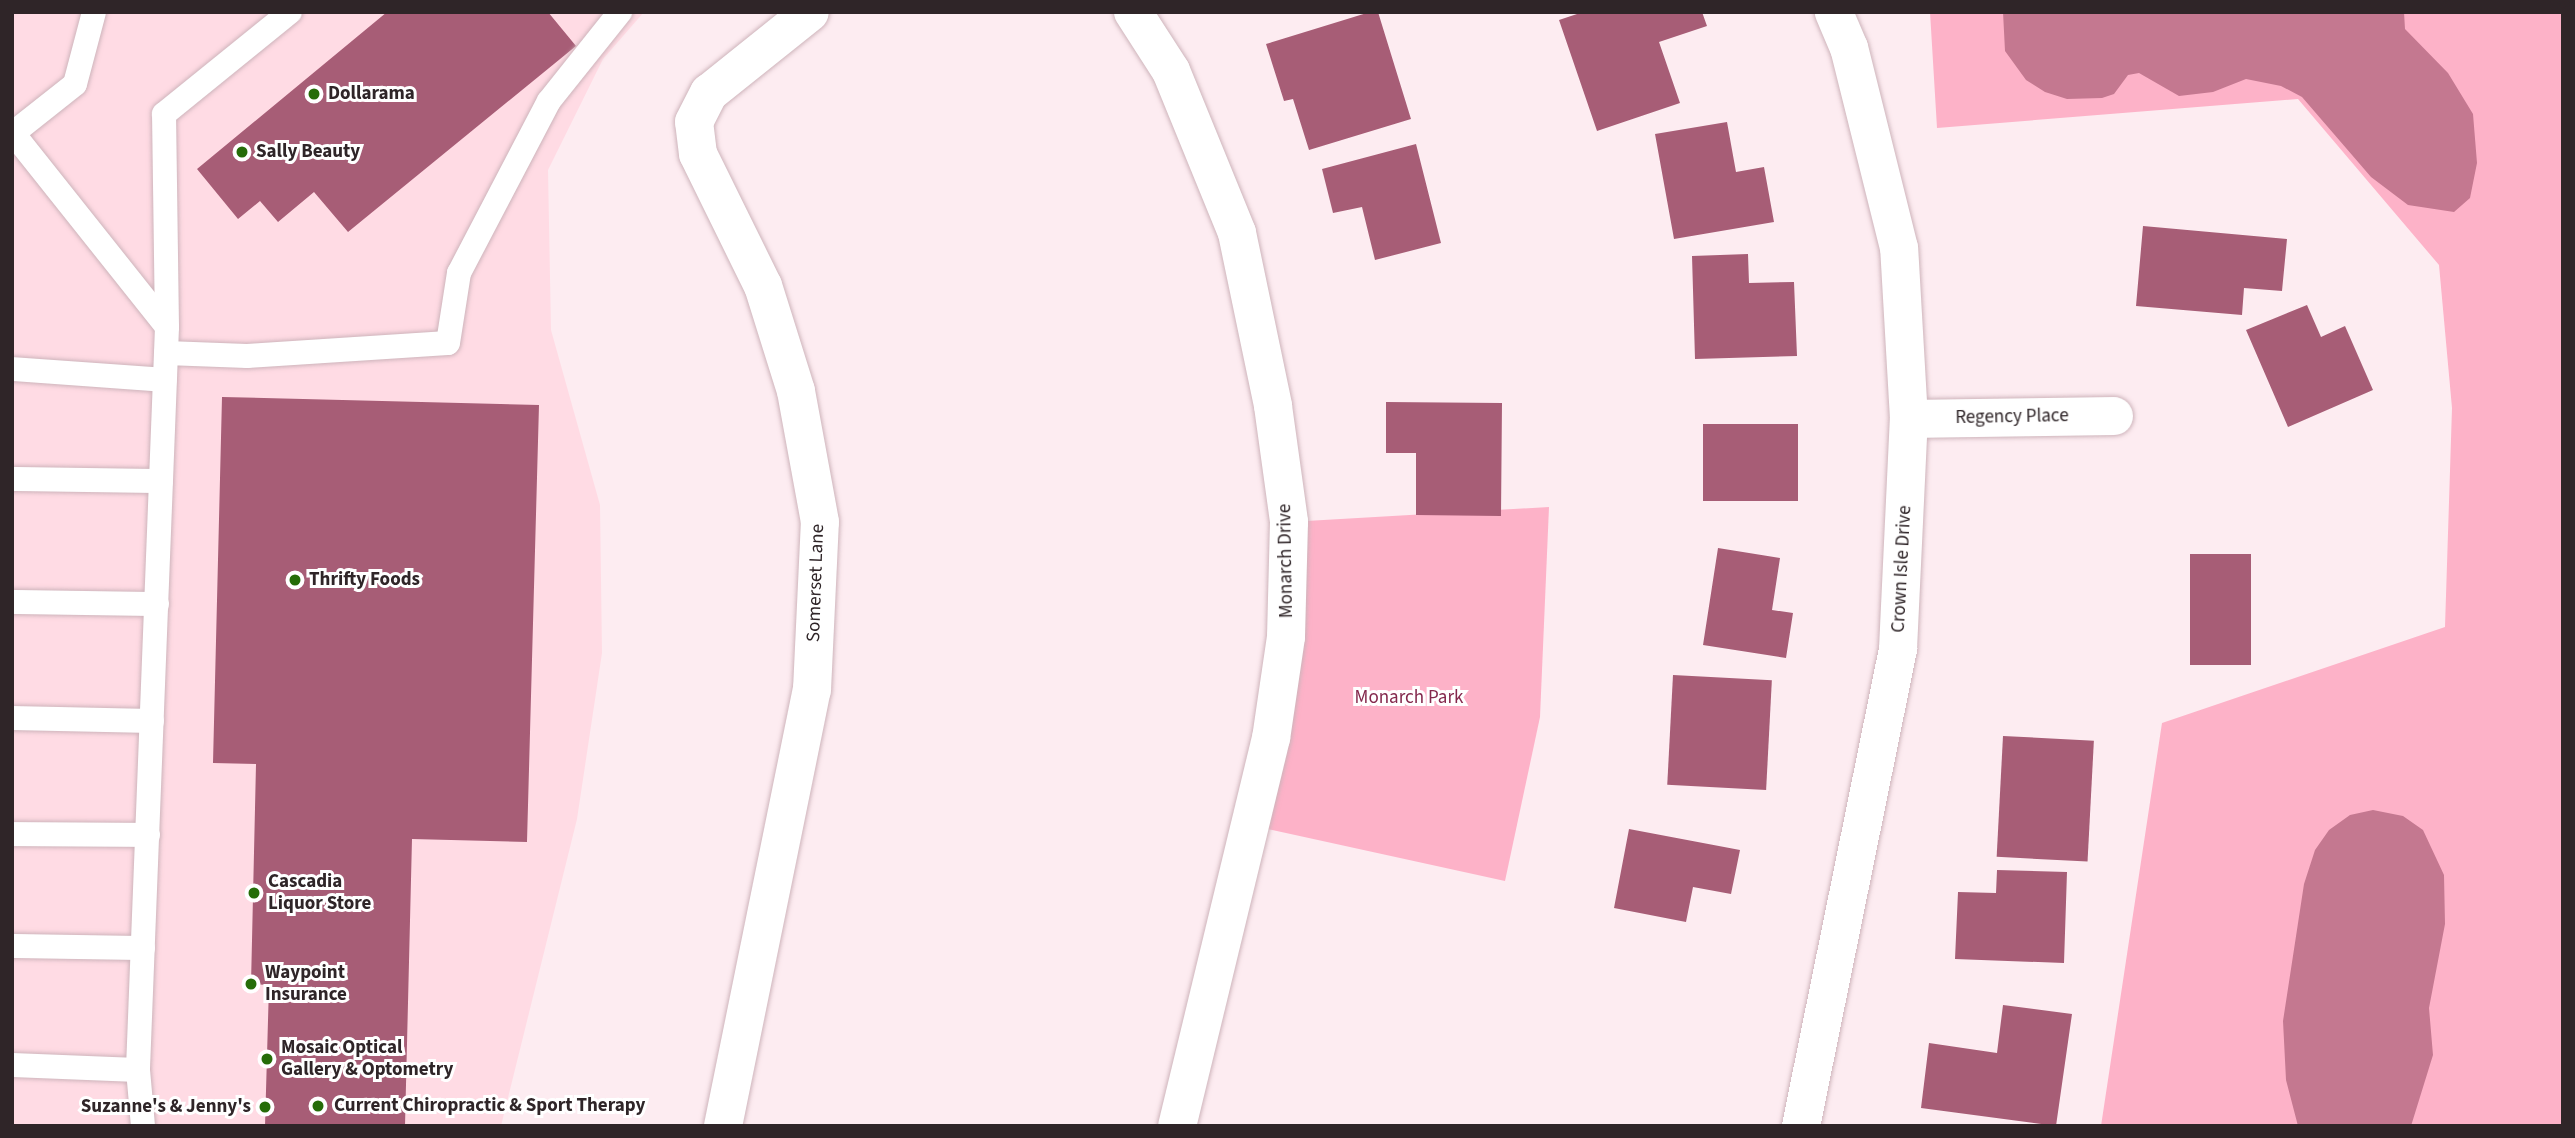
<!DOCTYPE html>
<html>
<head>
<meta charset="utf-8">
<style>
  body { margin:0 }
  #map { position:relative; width:2575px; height:1138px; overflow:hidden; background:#fdecf1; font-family:"Source Sans 3",sans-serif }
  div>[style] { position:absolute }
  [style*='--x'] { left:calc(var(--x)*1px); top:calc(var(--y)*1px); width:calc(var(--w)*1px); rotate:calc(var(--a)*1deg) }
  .built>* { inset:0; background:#ffdbe4 }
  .green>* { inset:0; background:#fdb2c8 }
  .water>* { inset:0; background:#c47890 }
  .building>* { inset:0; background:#a75d76; transform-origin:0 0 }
  .roads { filter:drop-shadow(0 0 2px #ceb4bb) drop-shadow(0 0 2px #ceb4bb) }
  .service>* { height:24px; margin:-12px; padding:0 12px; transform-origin:12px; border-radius:12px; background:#fff }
  .minor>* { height:38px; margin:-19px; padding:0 19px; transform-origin:19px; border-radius:19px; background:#fff }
  .dots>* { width:19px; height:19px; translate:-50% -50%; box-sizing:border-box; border:4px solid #fff; border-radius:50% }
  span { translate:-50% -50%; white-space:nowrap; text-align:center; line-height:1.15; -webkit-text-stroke:6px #fff; paint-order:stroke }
  .poi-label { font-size:19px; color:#2f2528; font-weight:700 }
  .left { translate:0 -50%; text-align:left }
  .right { translate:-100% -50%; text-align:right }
  .street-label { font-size:19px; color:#2f2528 }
  .park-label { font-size:19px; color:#84284d }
  .frame { position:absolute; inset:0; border:14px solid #2f2528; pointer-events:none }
</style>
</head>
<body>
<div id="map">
  <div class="built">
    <div style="clip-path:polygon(12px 12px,644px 12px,603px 59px,548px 170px,551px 330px,600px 505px,602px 653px,577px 819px,501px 1126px,12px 1126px)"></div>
  </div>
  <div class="green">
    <div style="clip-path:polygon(1930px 12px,2563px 12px,2563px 1126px,2101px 1126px,2162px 723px,2445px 627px,2452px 408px,2439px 265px,2298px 99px,1937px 128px)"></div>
    <div style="clip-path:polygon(1549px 507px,1540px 717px,1505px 881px,1249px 825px,1289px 522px)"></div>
  </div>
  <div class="water">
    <div style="clip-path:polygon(2003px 12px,2404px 12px,2405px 29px,2448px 73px,2473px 114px,2477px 163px,2470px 198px,2454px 212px,2408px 205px,2371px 177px,2302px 97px,2281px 86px,2246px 79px,2213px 92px,2179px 96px,2139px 73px,2128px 75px,2114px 94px,2102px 98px,2067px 99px,2045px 92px,2026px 80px,2005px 51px)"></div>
    <div style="clip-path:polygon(2373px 810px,2403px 816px,2423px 830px,2444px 875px,2445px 924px,2429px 1008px,2433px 1055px,2411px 1126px,2298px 1126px,2286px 1080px,2283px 1021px,2304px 884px,2315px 850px,2329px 830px,2350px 815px)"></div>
  </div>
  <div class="building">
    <div style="clip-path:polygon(387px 12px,548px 12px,576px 46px,348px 232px,314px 192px,278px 222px,260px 201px,238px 219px,197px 169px)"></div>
    <div style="clip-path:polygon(1370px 12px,1378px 12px,1411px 119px,1309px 150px,1293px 99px,1284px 101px,1266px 44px)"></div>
    <div style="clip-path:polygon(1583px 12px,1702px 12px,1707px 26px,1659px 42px,1680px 103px,1597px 131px,1559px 20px)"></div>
    <div style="clip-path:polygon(1727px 122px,1736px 172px,1764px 167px,1774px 222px,1674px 239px,1655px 134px)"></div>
    <div style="clip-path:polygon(1416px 144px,1441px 243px,1375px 260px,1362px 207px,1333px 213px,1322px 169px)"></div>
    <div style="clip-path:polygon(2143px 226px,2287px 239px,2282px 291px,2244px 288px,2242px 315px,2136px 306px)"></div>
    <div style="clip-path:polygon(1748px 254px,1749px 283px,1794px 282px,1797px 356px,1695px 359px,1692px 256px)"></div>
    <div style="clip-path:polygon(2307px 305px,2321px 337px,2345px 326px,2373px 390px,2288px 427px,2246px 330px)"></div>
    <div style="clip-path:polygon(222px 397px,539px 405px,527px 842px,412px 839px,405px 1126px,265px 1126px,269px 985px,251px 984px,256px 764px,213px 763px)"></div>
    <div style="clip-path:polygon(1386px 402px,1502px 403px,1501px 516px,1416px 515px,1416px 453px,1386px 453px)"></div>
    <div style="left:1703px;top:424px;width:95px;height:77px"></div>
    <div style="clip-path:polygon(1718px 548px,1780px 558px,1772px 610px,1793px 613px,1786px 658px,1703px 645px)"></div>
    <div style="left:2190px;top:554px;width:61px;height:111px"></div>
    <div style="left:1673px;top:675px;width:99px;height:110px;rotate:3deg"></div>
    <div style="left:2003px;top:736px;width:91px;height:121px;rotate:3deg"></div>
    <div style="clip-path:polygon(1629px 829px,1740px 850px,1731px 894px,1693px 887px,1686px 922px,1614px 908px)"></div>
    <div style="clip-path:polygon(1997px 870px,2067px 872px,2064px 963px,1955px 959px,1958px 892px,1996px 893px)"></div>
    <div style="clip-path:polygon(2003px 1005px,2072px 1014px,2056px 1126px,1921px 1108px,1929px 1043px,1997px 1053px)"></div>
  </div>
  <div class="roads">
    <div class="service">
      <div style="--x:12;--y:132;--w:249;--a:51.5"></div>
      <div style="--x:167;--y:327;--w:744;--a:92.24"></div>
      <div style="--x:138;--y:1070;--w:56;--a:84.9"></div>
      <div style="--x:12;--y:134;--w:80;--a:-38.4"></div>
      <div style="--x:75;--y:84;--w:74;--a:-75.2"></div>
      <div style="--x:167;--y:327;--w:213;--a:-90.8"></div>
      <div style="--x:164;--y:114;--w:162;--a:-39"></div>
      <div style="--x:166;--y:353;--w:81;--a:2.1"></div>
      <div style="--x:247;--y:356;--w:201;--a:-3.7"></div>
      <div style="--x:448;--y:343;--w:71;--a:-81.1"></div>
      <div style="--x:459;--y:273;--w:194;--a:-62.4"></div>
      <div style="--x:549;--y:101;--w:114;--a:-51.4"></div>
      <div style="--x:12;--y:369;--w:153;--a:4.1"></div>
      <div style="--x:12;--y:479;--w:149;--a:0.8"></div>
      <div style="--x:12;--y:602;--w:145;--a:0.8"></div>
      <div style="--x:12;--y:718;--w:140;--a:1.2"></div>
      <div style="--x:12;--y:834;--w:136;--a:0.4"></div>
      <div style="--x:12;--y:946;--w:131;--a:0.9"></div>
      <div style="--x:12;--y:1065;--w:126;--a:2.3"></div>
    </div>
    <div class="minor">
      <div style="--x:1133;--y:12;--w:70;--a:57.2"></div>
      <div style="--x:1171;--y:71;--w:175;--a:67.8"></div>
      <div style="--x:1237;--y:233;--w:177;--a:78.2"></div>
      <div style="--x:1273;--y:406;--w:117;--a:82.1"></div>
      <div style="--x:1289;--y:522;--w:115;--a:91.5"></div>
      <div style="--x:1286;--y:637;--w:102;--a:98.4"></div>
      <div style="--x:1271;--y:738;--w:399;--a:103.6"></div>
      <div style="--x:1909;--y:419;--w:205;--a:-0.8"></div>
      <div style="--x:723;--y:1126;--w:445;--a:-78.5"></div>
      <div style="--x:812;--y:690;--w:168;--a:-87.3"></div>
      <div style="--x:820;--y:522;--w:133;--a:-100.4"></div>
      <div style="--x:796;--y:391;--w:110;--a:-107.4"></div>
      <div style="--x:763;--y:286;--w:147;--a:-116.2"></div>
      <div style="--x:698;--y:154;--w:32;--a:-97"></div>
      <div style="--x:694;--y:122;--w:33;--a:-63"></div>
      <div style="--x:709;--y:93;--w:129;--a:-38.7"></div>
      <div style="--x:1801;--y:1126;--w:487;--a:-78.5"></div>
      <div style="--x:1898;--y:649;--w:230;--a:-87.3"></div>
      <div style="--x:1909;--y:419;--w:171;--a:-93.3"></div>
      <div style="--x:1899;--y:248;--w:206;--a:-104"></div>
      <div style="--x:1849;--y:48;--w:39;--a:-113"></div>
    </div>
  </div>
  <div class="dots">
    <div style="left:314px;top:94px;background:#256c08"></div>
    <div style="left:242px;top:152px;background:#256c08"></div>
    <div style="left:295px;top:580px;background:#256c08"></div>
    <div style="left:254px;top:893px;background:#256c08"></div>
    <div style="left:251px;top:984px;background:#256c08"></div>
    <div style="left:267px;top:1059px;background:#256c08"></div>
    <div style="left:318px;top:1106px;background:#256c08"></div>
    <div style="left:265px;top:1107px;background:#256c08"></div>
  </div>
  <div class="poi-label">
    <span class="left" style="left:328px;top:94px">Dollarama</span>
    <span class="left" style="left:256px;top:152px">Sally Beauty</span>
    <span class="left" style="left:309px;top:580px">Thrifty Foods</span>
    <span class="left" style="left:268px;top:893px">Cascadia<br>Liquor Store</span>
    <span class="left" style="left:265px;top:984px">Waypoint<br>Insurance</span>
    <span class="left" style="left:281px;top:1059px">Mosaic Optical<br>Gallery &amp; Optometry</span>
    <span class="left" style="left:334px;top:1106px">Current Chiropractic &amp; Sport Therapy</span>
    <span class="right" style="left:251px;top:1107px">Suzanne's &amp; Jenny's</span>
  </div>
  <div class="street-label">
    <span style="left:2012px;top:417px;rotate:-1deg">Regency Place</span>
    <span style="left:1286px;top:561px;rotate:-91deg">Monarch Drive</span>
    <span style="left:1902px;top:569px;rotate:-87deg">Crown Isle Drive</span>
    <span style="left:816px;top:583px;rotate:-88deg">Somerset Lane</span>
  </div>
  <div class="park-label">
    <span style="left:1409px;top:698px">Monarch Park</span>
  </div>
  <div class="frame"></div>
</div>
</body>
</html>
